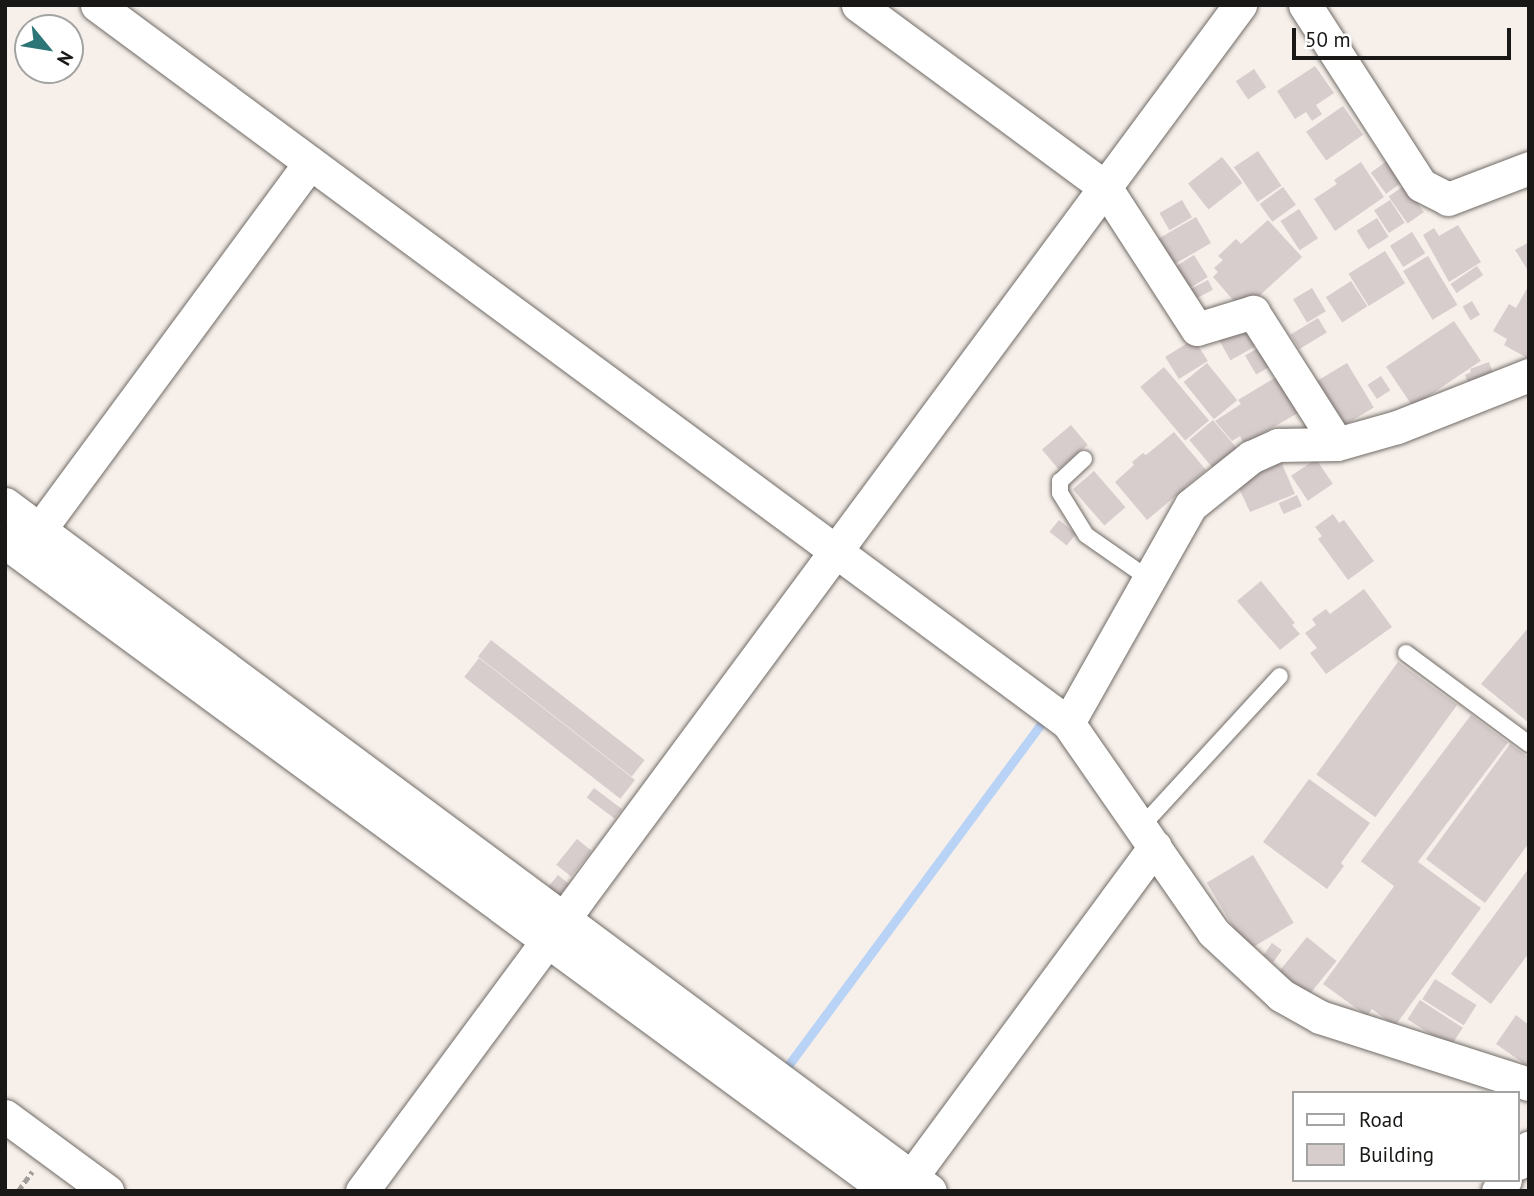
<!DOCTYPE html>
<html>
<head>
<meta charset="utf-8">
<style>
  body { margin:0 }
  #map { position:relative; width:1534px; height:1196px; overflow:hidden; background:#f6efea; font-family:"PT Sans",sans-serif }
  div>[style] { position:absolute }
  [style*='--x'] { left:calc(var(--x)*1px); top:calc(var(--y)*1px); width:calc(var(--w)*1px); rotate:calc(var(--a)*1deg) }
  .stream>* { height:9px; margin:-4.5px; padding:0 4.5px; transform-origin:4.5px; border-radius:4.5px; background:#b9d3f6 }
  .building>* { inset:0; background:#d7cdcd; transform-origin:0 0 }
  .path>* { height:4.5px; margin-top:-2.25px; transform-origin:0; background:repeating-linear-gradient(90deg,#a29d99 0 7px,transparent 0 10.5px) }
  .roads { filter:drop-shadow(0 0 2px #716b66) drop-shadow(0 0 2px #716b66) }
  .service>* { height:16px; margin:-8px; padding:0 8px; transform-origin:8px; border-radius:8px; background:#fff }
  .minor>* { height:33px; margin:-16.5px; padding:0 16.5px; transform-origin:16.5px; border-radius:16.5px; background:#fff }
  span { translate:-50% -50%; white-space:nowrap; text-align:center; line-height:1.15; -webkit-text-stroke:7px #fff; paint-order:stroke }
  .frame { position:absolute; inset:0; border:7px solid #1a1816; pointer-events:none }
  .legend { position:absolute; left:1292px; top:1091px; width:228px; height:91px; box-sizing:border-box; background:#fff; border:2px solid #a3a3a2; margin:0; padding:9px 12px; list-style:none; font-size:21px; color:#1a1816 }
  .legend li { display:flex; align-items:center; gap:14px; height:35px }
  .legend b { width:35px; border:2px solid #a3a3a2 }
  .north { position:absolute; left:14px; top:14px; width:70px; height:70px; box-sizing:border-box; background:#fff; border:2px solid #a3a3a2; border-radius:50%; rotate:120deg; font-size:19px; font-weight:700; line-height:28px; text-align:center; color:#1a1816 }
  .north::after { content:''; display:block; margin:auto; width:24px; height:32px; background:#2c7678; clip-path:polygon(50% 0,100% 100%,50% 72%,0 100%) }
  .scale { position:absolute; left:1292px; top:28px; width:219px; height:32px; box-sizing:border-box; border:4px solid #1a1816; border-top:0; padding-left:9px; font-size:21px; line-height:24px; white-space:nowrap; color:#1a1816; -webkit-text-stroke:5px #fff; paint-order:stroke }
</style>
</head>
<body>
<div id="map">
  <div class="stream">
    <div style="--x:787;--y:1067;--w:425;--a:-53.5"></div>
  </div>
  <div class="building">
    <div style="clip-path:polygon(1315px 66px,1334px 93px,1316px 105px,1322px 114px,1312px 121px,1306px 112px,1295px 119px,1277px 91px)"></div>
    <div style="left:1254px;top:69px;width:22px;height:22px;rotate:56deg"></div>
    <div style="left:1343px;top:106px;width:35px;height:45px;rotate:55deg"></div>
    <div style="left:1258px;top:151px;width:42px;height:29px;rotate:56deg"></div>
    <div style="left:1222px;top:157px;width:33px;height:43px;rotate:52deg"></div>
    <div style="left:1391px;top:158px;width:26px;height:25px;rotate:54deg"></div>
    <div style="clip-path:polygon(1361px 162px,1384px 197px,1335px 231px,1314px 199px,1337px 184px,1334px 180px)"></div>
    <div style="left:1405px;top:185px;width:33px;height:20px;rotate:55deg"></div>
    <div style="left:1283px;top:187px;width:22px;height:29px;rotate:54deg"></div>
    <div style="left:1182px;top:200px;width:20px;height:26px;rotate:60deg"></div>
    <div style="left:1390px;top:200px;width:27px;height:19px;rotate:57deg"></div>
    <div style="left:1299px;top:209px;width:35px;height:22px;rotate:57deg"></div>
    <div style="left:1196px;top:217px;width:30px;height:45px;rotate:60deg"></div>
    <div style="left:1377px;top:218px;width:22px;height:24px;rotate:58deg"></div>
    <div style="clip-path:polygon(1268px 220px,1302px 257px,1248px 306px,1240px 308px,1213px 277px,1218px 272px,1214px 268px,1223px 260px,1218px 256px,1236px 239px,1241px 244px)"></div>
    <div style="clip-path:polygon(1458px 225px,1481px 262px,1449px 282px,1423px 235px,1434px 228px,1439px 236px)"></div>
    <div style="left:1412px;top:232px;width:25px;height:26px;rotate:58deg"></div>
    <div style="clip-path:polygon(1529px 242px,1529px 272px,1515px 250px)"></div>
    <div style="left:1385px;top:251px;width:38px;height:43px;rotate:58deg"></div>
    <div style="left:1194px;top:255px;width:26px;height:24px;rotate:58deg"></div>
    <div style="left:1428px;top:256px;width:57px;height:29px;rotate:59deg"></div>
    <div style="left:1477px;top:266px;width:11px;height:32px;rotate:56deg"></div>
    <div style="left:1208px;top:280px;width:11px;height:24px;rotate:63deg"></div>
    <div style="left:1351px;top:281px;width:30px;height:30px;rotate:57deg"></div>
    <div style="clip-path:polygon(1529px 285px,1529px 359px,1504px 345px,1507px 339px,1493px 331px,1509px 304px,1516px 308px)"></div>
    <div style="left:1312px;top:288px;width:27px;height:22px;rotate:59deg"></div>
    <div style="left:1472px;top:301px;width:16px;height:11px;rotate:60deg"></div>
    <div style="left:1318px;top:318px;width:17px;height:32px;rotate:59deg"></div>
    <div style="left:1251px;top:319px;width:26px;height:38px;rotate:61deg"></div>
    <div style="left:1454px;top:321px;width:48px;height:82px;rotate:56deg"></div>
    <div style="left:1194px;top:339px;width:26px;height:34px;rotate:58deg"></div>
    <div style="left:1265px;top:344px;width:22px;height:23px;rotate:60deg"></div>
    <div style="clip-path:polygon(1489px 362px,1495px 379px,1469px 385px,1465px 375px,1471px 372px,1470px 369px)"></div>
    <div style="left:1207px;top:363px;width:48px;height:30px;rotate:51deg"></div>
    <div style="left:1347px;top:363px;width:52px;height:40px;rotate:59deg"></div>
    <div style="left:1164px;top:367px;width:70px;height:31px;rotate:50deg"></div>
    <div style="clip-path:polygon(1283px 373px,1305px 409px,1244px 444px,1240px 436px,1232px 441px,1215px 421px,1241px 404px,1238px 400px)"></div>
    <div style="left:1381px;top:376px;width:17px;height:16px;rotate:57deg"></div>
    <div style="left:1213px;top:420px;width:38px;height:31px;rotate:50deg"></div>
    <div style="left:1071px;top:425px;width:26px;height:38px;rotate:50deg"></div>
    <div style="clip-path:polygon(1174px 432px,1206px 470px,1184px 488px,1187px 492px,1179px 498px,1177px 495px,1147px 520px,1115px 482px,1134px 465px,1132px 462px,1143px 453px,1146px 455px)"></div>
    <div style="clip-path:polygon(1279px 457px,1295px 494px,1250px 512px,1237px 484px)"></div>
    <div style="left:1316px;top:459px;width:30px;height:30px;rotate:56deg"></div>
    <div style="left:1094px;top:471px;width:48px;height:28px;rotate:49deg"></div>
    <div style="left:1297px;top:495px;width:12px;height:20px;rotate:66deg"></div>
    <div style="clip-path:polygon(1333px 514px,1339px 523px,1344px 520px,1374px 561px,1348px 580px,1318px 539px,1322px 536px,1315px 527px)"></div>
    <div style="left:1059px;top:520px;width:22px;height:15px;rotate:39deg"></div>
    <div style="clip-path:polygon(1261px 581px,1295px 623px,1292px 625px,1300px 634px,1280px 650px,1237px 601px)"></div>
    <div style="clip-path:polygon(1364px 589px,1392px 627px,1326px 674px,1310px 653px,1317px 648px,1305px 633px,1316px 625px,1312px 619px,1326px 609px,1330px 614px)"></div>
    <div style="clip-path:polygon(1529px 627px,1529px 723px,1481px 684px)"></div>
    <div style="left:491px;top:640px;width:195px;height:21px;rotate:38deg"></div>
    <div style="left:479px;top:658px;width:198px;height:24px;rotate:38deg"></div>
    <div style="left:1398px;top:662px;width:73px;height:139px;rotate:36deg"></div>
    <div style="left:1471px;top:715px;width:46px;height:183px;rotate:37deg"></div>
    <div style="clip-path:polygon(1510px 744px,1529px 758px,1529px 843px,1485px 903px,1426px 859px)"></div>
    <div style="clip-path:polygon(1309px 779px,1370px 823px,1341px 863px,1344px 866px,1327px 889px,1263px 842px)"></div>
    <div style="left:594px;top:788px;width:35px;height:12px;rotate:37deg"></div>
    <div style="left:577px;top:839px;width:19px;height:33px;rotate:39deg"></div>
    <div style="left:1253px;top:855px;width:79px;height:54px;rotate:59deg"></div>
    <div style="clip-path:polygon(1414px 859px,1481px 908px,1395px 1026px,1372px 1009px,1367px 1016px,1323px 984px)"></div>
    <div style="clip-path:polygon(1529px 868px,1529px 953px,1491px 1004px,1451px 974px)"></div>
    <div style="left:558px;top:875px;width:14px;height:21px;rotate:39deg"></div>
    <div style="left:1307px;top:937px;width:38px;height:45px;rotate:39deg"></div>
    <div style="left:1272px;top:943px;width:12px;height:15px;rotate:35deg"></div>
    <div style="left:1435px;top:979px;width:49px;height:24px;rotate:32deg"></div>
    <div style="left:1420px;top:1000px;width:51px;height:23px;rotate:33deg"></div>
    <div style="clip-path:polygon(1516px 1015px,1529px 1025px,1529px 1067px,1496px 1044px)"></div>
  </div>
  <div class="path">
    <div style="--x:18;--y:1191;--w:24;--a:-54"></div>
  </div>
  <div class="roads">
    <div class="service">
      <div style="--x:1084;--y:459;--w:33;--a:137"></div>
      <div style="--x:1060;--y:481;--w:12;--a:90"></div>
      <div style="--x:1060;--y:493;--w:49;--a:58.2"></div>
      <div style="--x:1086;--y:535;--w:77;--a:34.9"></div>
      <div style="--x:1406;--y:653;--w:153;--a:36.5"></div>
      <div style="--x:1141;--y:827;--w:205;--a:-47.4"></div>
    </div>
    <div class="minor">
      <div style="--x:97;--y:5;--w:1208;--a:36.48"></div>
      <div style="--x:1068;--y:723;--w:254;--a:55.2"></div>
      <div style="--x:1213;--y:932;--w:93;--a:42.8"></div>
      <div style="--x:1281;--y:995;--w:45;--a:29.4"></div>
      <div style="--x:1320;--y:1017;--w:219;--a:17.8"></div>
      <div style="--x:858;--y:5;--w:307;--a:36.4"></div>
      <div style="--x:1105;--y:187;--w:169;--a:57.1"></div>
      <div style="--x:1197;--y:329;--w:59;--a:-16.9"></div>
      <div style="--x:1253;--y:312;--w:156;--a:57.5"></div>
      <div style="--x:1305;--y:5;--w:214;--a:57.2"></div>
      <div style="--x:1421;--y:185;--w:30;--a:27"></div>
      <div style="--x:1448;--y:199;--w:87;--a:-20.9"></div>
      <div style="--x:5;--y:504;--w:1152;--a:36.6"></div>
      <div style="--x:40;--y:529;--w:455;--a:-53.6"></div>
      <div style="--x:5;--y:542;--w:1096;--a:36.32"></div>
      <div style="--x:1068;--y:723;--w:250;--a:-60.6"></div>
      <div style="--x:1191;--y:505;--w:77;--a:-38.7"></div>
      <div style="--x:1251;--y:457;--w:30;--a:-24"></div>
      <div style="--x:1278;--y:445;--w:59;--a:-1"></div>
      <div style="--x:1337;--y:444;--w:62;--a:-15.8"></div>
      <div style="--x:1397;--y:427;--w:142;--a:-21.5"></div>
      <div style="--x:5;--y:1116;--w:127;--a:36.3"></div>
      <div style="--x:1518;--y:1163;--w:19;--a:-54"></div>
      <div style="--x:362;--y:1191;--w:1476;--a:-53.49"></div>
      <div style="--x:901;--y:1191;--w:428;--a:-53.6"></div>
      <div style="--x:1498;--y:1191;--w:13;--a:-58"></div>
    </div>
  </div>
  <div class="frame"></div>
  <ul class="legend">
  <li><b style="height:9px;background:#fff"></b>Road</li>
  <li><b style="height:19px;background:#d7cdcd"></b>Building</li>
  </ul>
  <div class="north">N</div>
  <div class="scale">50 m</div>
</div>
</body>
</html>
